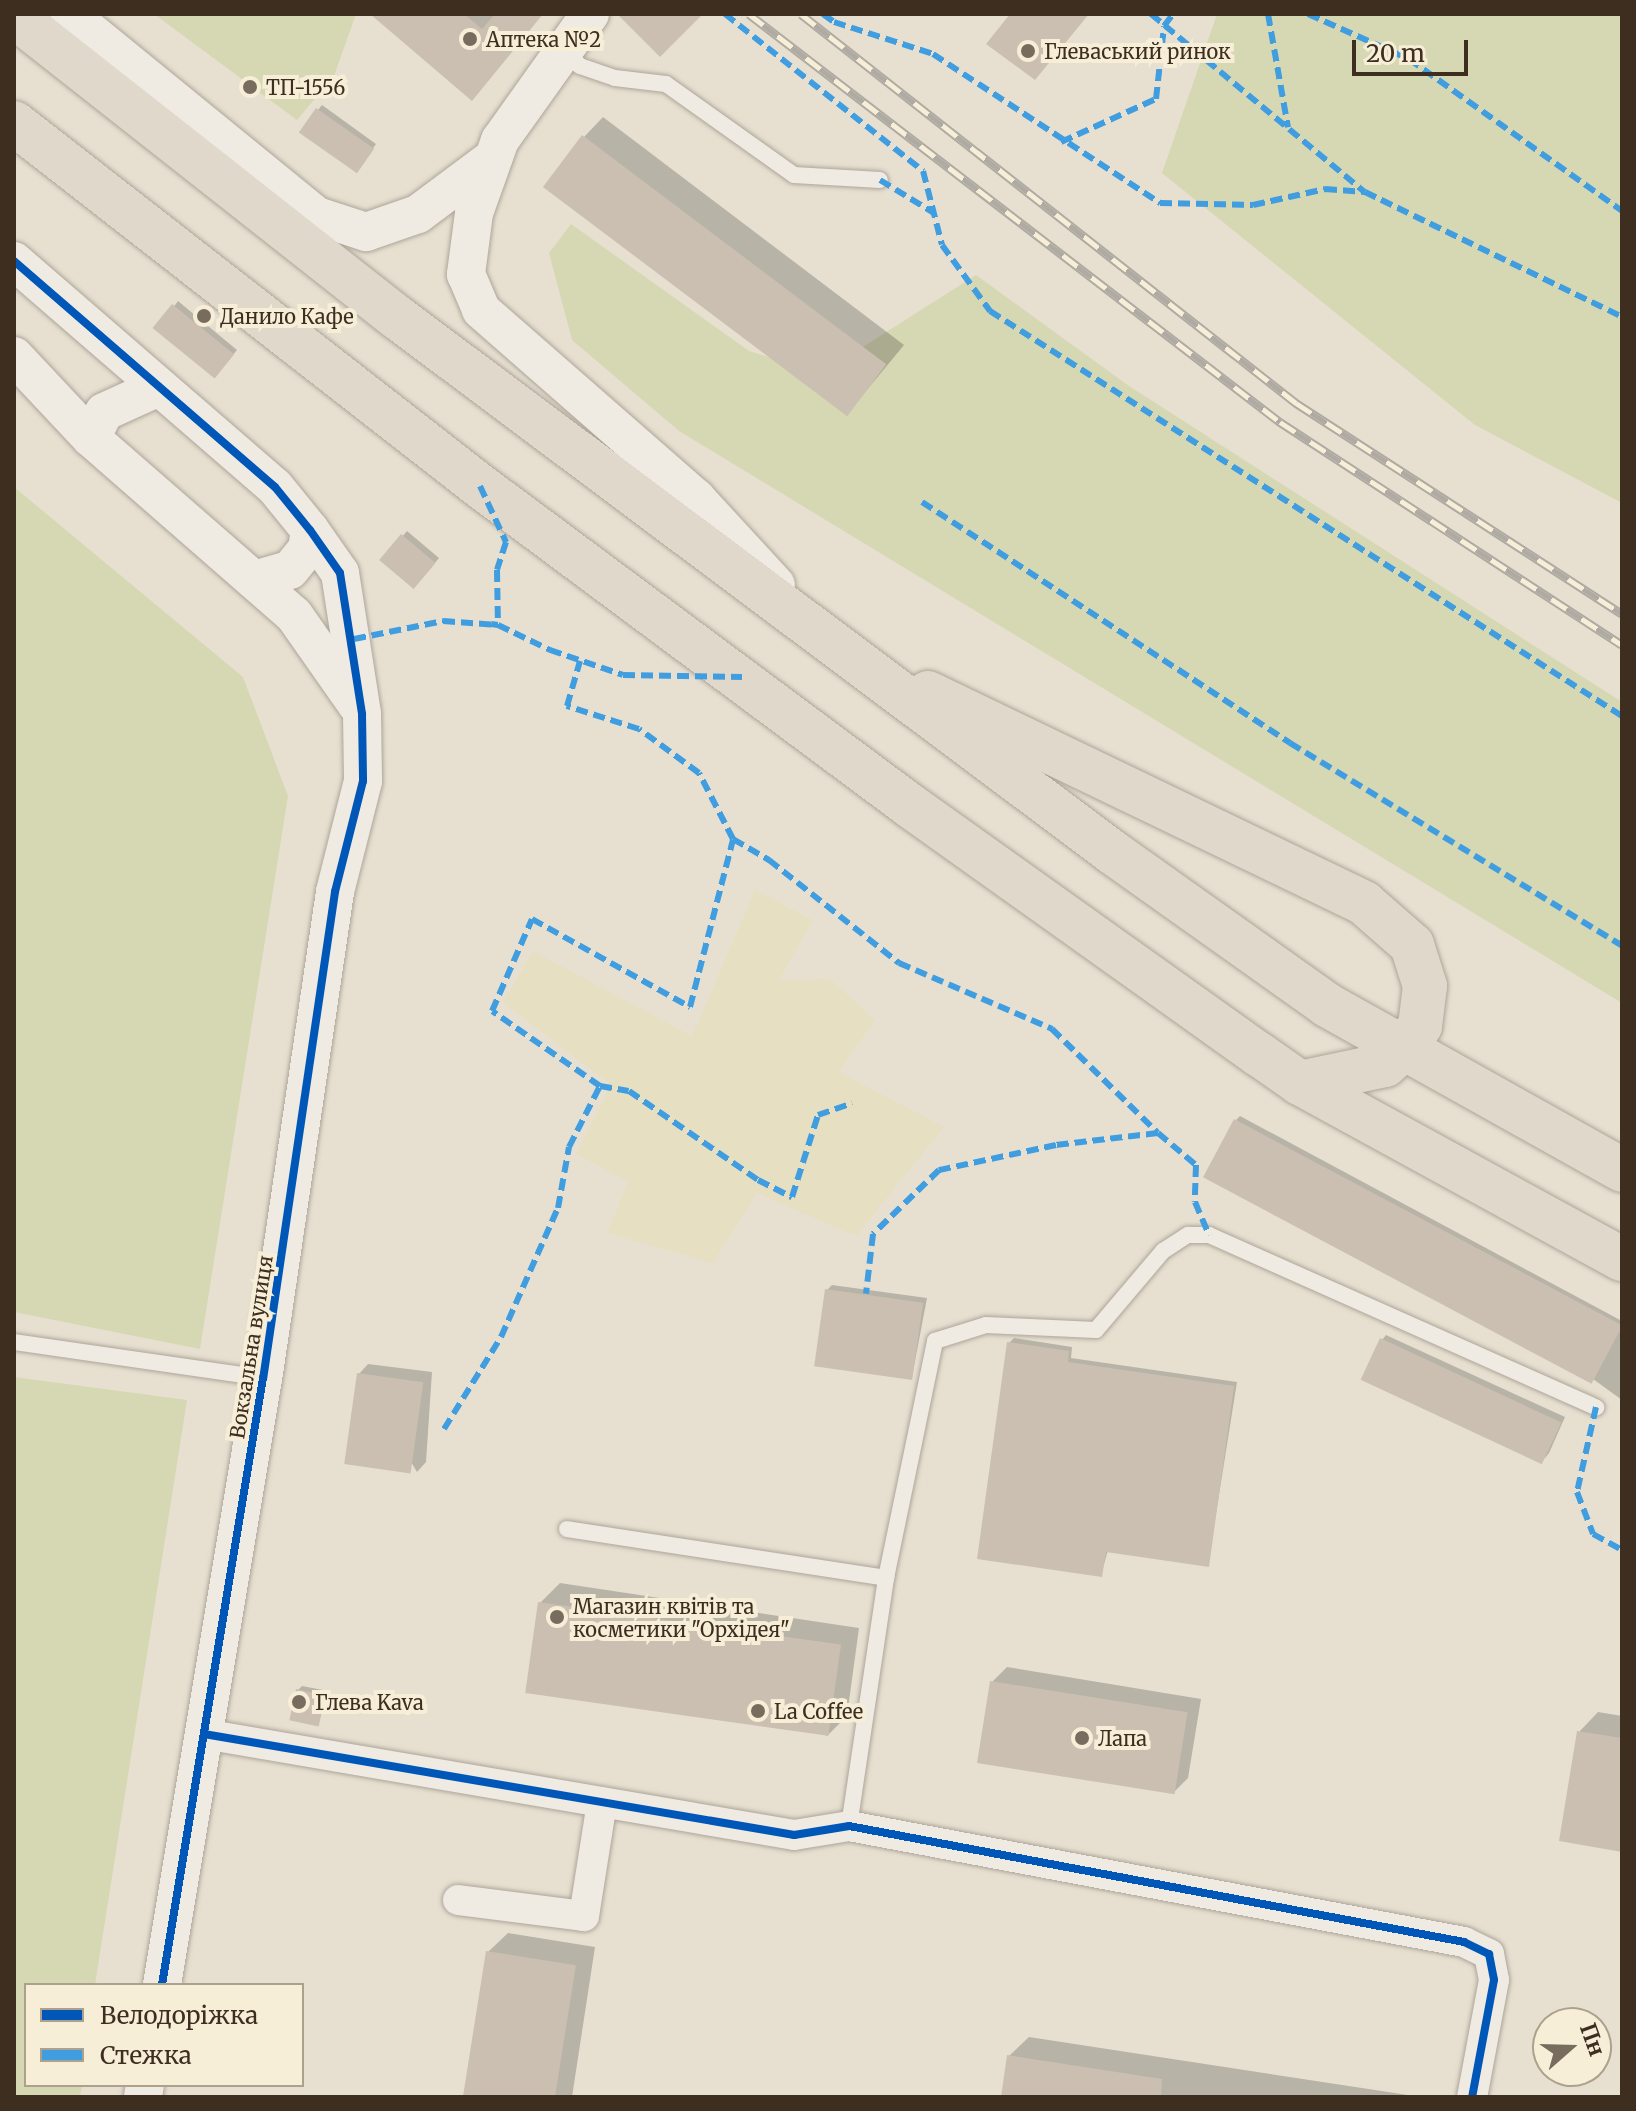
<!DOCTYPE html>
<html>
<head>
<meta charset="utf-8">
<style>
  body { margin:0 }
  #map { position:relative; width:1636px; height:2111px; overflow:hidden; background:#e7e0d1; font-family:Merriweather,serif }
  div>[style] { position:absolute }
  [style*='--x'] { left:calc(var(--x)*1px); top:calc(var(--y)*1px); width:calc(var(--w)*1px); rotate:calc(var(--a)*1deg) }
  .farmland>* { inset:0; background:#e6dfc2 }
  .green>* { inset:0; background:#d6d7b3 }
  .shadow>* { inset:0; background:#0003 }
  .building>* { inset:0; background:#cbbfb2; transform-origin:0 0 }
  .roads { filter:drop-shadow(0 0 2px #ada599) drop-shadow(0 0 2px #ada599) }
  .service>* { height:16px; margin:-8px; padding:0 8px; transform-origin:8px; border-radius:8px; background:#efebe3 }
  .minor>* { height:30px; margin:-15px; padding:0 15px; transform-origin:15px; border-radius:15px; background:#efebe3 }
  .tertiary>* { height:38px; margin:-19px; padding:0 19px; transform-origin:19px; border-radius:19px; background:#efebe3 }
  .trunk>* { height:44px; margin:-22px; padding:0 22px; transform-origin:22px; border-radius:22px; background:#e0d9cb }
  .rail>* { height:9px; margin-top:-4.5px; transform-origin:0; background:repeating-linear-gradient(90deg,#f7eed8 0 18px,#afaaa2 0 36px); box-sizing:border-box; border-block:2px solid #afaaa2 }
  .quiet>* { height:6px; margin-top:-3px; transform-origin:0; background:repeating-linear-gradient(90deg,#3f9de0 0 12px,transparent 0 18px) }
  .cycleway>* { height:8px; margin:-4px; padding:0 4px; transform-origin:4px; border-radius:4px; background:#0057b8 }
  .dots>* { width:22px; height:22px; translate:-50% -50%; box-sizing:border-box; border:4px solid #f7eed8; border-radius:50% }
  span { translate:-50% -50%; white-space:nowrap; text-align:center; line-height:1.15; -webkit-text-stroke:8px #f7eed8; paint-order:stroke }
  .poi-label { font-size:20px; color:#3d2e20 }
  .left { translate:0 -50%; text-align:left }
  .street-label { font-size:20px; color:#3d2e20 }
  .frame { position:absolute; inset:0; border:16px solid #3d2e20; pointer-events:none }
  .legend { position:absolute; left:24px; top:1983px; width:280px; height:104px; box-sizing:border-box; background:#f7eed8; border:2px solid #ada18e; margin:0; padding:10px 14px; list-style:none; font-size:24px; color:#3d2e20 }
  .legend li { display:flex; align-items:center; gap:16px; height:40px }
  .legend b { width:40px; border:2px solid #ada18e }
  .north { position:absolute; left:1532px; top:2007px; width:80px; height:80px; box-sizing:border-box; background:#f7eed8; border:2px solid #ada18e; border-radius:50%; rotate:70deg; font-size:22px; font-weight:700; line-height:32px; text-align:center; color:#3d2e20 }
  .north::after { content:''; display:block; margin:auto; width:28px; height:36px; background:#786c5e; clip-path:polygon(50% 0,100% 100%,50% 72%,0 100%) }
  .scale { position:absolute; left:1352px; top:40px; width:116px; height:36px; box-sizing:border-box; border:4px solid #3d2e20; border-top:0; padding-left:10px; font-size:24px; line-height:28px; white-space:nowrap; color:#3d2e20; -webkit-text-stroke:6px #f7eed8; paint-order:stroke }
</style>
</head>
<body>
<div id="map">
  <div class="farmland">
    <div style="clip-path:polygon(755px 890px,813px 920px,779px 980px,830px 979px,875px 1020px,839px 1072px,944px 1127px,856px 1236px,757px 1193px,713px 1263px,607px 1233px,628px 1182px,576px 1154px,611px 1085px,503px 1002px,533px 951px,692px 1036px)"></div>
  </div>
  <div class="green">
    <div style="clip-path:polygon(154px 14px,356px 14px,334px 76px,297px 120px)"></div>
    <div style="clip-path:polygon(1217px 14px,1622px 14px,1622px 503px,1475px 425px,1162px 173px)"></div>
    <div style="clip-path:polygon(571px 224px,749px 351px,822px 373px,976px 275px,1129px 386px,1622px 702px,1622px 1003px,679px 431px,572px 340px,549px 253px)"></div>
    <div style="clip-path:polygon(14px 487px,243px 677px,288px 796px,200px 1349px,14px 1312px)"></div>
    <div style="clip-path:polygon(14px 1377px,187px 1400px,95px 1985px,26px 1985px,26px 2085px,82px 2085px,80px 2097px,14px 2097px)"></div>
  </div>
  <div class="shadow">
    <div style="clip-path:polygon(385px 14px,539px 14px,472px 98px)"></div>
    <div style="clip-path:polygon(322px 105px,376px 144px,359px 168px,318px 110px)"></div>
    <div style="clip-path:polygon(603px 117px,904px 345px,847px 414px,584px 137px)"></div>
    <div style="clip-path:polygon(178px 301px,237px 350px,219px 372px,157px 329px)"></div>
    <div style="clip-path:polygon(407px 531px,439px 558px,418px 583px,382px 560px)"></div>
    <div style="clip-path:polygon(1240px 1116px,1622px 1321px,1622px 1400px,1236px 1120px)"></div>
    <div style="clip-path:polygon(832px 1285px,927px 1298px,912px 1377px,827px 1290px)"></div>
    <div style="clip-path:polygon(1386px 1335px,1565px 1417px,1549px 1453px,1545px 1458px,1382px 1340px)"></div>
    <div style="clip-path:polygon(1014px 1338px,1072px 1347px,1071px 1358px,1237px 1382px,1208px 1564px,1108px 1550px,1101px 1575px,1009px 1343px)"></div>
    <div style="clip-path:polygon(368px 1364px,432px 1372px,426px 1462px,417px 1472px,359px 1374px)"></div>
    <div style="clip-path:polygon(560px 1583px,859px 1628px,847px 1716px,827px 1736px,540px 1603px)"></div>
    <div style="clip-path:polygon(1007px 1667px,1201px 1699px,1188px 1778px,1173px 1793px,992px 1682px)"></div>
    <div style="clip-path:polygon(302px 1686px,328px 1691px,318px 1725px,298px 1690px)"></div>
    <div style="clip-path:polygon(1598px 1712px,1622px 1716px,1622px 1850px,1579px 1732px)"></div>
    <div style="clip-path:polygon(508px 1933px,595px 1947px,572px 2097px,466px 2097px,488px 1952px)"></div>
    <div style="clip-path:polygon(1029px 2037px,1421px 2097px,1003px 2097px,1009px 2056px)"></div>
  </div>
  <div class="building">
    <div style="clip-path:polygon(370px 14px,464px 14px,482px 29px,495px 14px,543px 14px,472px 101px)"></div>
    <div style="clip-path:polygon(617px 14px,703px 14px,660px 57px)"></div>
    <div style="clip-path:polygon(1010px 14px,1089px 14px,1035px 80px,986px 44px)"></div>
    <div style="left:316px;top:108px;width:71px;height:30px;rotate:35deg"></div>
    <div style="left:582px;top:135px;width:381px;height:65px;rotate:37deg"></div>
    <div style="left:172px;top:304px;width:80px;height:31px;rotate:39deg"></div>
    <div style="left:401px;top:534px;width:45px;height:34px;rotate:40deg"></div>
    <div style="left:1234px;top:1119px;width:440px;height:66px;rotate:28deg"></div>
    <div style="left:825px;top:1289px;width:99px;height:78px;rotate:8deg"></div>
    <div style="left:1380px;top:1338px;width:200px;height:46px;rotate:25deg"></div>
    <div style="clip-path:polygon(1007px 1342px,1069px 1351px,1068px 1362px,1234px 1386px,1209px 1567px,1106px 1552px,1102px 1577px,977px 1559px)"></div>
    <div style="left:357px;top:1373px;width:67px;height:92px;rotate:8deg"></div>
    <div style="left:538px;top:1602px;width:306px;height:92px;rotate:8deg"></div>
    <div style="left:990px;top:1681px;width:200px;height:83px;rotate:9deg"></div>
    <div style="left:296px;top:1689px;width:30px;height:32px;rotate:12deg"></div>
    <div style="clip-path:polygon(1577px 1731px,1622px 1738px,1622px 1852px,1559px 1841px)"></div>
    <div style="left:486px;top:1951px;width:91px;height:148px;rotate:9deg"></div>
    <div style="clip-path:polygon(1007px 2055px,1162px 2079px,1161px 2097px,1001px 2097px)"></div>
  </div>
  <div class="roads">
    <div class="service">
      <div style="--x:565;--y:50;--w:22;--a:47"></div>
      <div style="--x:580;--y:66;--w:37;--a:19"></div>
      <div style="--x:615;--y:78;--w:51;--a:6.7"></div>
      <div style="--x:666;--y:84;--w:157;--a:35.4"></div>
      <div style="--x:794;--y:175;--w:86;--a:3.3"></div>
      <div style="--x:14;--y:1342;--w:252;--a:8.2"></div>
      <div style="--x:567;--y:1529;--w:323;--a:8.7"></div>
      <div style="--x:849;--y:1826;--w:251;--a:-81.5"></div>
      <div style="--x:886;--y:1578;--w:242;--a:-78.3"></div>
      <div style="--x:935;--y:1341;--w:53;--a:-17.4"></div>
      <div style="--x:986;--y:1325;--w:110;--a:2.6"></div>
      <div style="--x:1096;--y:1330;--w:104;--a:-49.7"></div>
      <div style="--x:1163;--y:1251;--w:30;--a:-33"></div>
      <div style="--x:1188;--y:1235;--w:21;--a:0"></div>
      <div style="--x:1209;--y:1235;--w:424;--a:24"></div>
    </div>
    <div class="minor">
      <div style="--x:204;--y:1734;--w:599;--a:9.71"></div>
      <div style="--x:794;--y:1835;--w:56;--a:-9.3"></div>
      <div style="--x:849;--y:1826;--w:626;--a:10.68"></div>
      <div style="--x:1464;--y:1942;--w:28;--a:26"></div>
      <div style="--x:1489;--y:1954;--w:26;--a:79"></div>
      <div style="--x:1494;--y:1980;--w:119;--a:100.6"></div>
      <div style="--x:458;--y:1900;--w:127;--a:7.2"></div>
      <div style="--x:584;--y:1916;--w:115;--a:-81"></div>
    </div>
    <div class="tertiary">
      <div style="--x:69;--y:14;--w:320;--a:39.2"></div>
      <div style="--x:317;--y:216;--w:52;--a:18.1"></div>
      <div style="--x:366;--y:232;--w:55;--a:-19.1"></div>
      <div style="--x:418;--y:214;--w:94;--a:-36.7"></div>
      <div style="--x:590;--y:14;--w:155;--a:125.5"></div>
      <div style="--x:500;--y:140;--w:77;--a:109.6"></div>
      <div style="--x:474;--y:213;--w:62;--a:97.5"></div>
      <div style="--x:466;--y:274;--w:39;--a:67"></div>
      <div style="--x:481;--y:310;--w:286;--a:41.2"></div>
      <div style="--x:696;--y:498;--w:118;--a:47.4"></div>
      <div style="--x:14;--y:261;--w:345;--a:40.9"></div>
      <div style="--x:275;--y:487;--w:55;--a:50.9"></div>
      <div style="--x:310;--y:530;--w:52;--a:55.1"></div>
      <div style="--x:340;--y:573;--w:143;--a:81.1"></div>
      <div style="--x:362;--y:714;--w:67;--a:89.1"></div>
      <div style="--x:363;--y:781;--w:114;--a:104.2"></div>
      <div style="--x:335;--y:892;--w:491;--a:98.4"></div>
      <div style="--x:263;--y:1378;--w:615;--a:99.45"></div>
      <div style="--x:14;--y:356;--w:112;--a:46.8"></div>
      <div style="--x:91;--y:438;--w:269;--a:41.1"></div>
      <div style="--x:294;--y:615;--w:110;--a:55"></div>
      <div style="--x:91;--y:438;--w:29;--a:-63"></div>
      <div style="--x:104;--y:412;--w:58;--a:-24.4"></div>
      <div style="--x:254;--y:580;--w:37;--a:-16"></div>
      <div style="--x:290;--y:570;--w:27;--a:-51"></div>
      <div style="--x:307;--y:549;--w:19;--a:-81"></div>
      <div style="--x:143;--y:2097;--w:12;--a:-81"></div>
    </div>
    <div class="trunk">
      <div style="--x:14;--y:16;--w:489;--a:38.2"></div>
      <div style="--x:398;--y:318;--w:892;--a:36.79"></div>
      <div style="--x:1112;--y:852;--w:264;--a:35.4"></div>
      <div style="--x:1327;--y:1005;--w:338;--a:29.2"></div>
      <div style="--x:14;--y:123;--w:591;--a:37.92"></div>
      <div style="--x:480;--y:486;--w:535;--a:36.63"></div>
      <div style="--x:909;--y:805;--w:431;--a:35.5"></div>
      <div style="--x:1260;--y:1055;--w:49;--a:35"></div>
      <div style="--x:1300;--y:1083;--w:367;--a:28.7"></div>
      <div style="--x:928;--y:693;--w:484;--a:25.7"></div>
      <div style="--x:1364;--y:903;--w:64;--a:41.2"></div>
      <div style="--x:1412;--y:945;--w:43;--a:72.4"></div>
      <div style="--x:1425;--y:986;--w:40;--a:97.1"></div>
      <div style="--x:1420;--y:1026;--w:29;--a:126"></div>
      <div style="--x:1403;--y:1049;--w:24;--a:138"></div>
      <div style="--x:1385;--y:1065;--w:87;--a:168"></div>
    </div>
  </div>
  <div class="rail">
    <div style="--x:749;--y:14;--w:670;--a:37.54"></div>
    <div style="--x:1280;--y:422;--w:408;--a:33.1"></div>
    <div style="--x:801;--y:14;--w:630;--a:38.16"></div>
    <div style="--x:1296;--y:403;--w:388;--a:32.9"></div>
  </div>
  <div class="quiet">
    <div style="--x:725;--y:14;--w:253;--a:38.4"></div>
    <div style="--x:923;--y:171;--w:76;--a:75.6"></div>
    <div style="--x:942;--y:245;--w:82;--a:54"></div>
    <div style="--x:990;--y:311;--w:751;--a:32.65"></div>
    <div style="--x:823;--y:14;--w:14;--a:36"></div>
    <div style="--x:834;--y:22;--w:104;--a:17.9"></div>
    <div style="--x:933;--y:54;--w:272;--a:33.3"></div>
    <div style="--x:1160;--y:203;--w:93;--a:1.2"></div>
    <div style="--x:1253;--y:205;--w:74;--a:-12.5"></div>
    <div style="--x:1325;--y:189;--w:40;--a:4.3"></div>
    <div style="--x:1151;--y:14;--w:278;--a:39.8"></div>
    <div style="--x:1365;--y:192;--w:286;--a:25.9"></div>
    <div style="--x:1268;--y:14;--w:115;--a:80"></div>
    <div style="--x:1308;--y:14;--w:111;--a:24"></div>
    <div style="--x:1409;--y:59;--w:262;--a:35.5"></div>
    <div style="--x:1061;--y:142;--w:104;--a:-24.4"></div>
    <div style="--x:1156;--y:99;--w:73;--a:-83.7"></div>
    <div style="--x:1164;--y:26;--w:15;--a:-53"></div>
    <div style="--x:880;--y:180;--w:63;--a:31.4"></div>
    <div style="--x:480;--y:486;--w:62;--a:65.1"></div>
    <div style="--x:506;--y:542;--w:29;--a:108"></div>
    <div style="--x:497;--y:570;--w:55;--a:89"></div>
    <div style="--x:498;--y:625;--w:7;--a:-172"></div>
    <div style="--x:922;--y:502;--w:440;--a:33.2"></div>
    <div style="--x:1290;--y:743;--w:389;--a:31.4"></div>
    <div style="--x:354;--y:639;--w:91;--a:-11.4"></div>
    <div style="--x:443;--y:621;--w:55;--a:4.2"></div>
    <div style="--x:498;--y:625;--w:58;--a:25.7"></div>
    <div style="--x:550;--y:650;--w:77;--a:18.9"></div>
    <div style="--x:623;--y:675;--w:119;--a:1"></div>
    <div style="--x:733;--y:839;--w:42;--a:30.3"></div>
    <div style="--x:769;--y:860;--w:166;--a:38.4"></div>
    <div style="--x:899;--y:963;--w:167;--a:23.3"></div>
    <div style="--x:1052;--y:1029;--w:148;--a:44.5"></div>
    <div style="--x:1158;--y:1133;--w:103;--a:173.3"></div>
    <div style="--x:1056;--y:1145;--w:120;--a:167.9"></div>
    <div style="--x:939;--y:1170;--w:92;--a:135.9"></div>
    <div style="--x:873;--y:1234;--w:60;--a:96.7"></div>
    <div style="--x:600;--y:1086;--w:29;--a:10"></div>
    <div style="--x:629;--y:1091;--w:157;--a:34.6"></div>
    <div style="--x:758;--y:1180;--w:38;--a:27"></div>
    <div style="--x:792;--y:1197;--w:86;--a:-72.4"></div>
    <div style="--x:818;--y:1115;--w:36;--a:-19"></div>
    <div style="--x:1158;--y:1133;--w:50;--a:40.1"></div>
    <div style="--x:1196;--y:1165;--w:37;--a:92"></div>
    <div style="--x:1195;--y:1202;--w:36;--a:67"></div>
    <div style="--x:1596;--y:1407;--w:87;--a:102.6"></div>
    <div style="--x:1577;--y:1492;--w:45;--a:69.1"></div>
    <div style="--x:1593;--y:1534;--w:33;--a:29"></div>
    <div style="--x:444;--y:1429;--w:108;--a:-58.2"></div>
    <div style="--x:501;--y:1337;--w:141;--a:-66.2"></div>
    <div style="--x:558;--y:1208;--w:62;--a:-79.8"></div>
    <div style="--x:569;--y:1147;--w:68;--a:-63.1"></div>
    <div style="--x:600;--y:1086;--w:131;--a:-145.2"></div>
    <div style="--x:492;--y:1011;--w:100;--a:-66.5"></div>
    <div style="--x:532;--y:919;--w:181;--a:29.1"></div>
    <div style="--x:690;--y:1007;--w:173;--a:-75.6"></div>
    <div style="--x:733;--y:839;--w:74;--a:-117.3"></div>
    <div style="--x:699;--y:773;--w:74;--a:-143.7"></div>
    <div style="--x:639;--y:729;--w:76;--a:-162.3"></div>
    <div style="--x:567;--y:706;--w:47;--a:-73.9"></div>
  </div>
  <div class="cycleway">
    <div style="--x:14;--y:261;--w:345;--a:40.9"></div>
    <div style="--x:275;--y:487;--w:55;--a:50.9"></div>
    <div style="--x:310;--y:530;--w:52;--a:55.1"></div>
    <div style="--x:340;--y:573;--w:143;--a:81.1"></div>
    <div style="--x:362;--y:714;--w:67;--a:89.1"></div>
    <div style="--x:363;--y:781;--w:114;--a:104.2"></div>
    <div style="--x:335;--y:892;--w:491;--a:98.4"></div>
    <div style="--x:263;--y:1378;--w:615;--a:99.45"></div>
    <div style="--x:204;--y:1734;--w:599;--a:9.71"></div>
    <div style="--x:794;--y:1835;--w:56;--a:-9.3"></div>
    <div style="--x:849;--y:1826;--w:626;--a:10.68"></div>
    <div style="--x:1464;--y:1942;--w:28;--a:26"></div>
    <div style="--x:1489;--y:1954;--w:26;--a:79"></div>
    <div style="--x:1494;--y:1980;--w:119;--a:100.6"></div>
  </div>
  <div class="dots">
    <div style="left:470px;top:39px;background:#786c5e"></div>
    <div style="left:1028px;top:51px;background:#786c5e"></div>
    <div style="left:250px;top:87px;background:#786c5e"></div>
    <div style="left:204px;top:316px;background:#786c5e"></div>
    <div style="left:557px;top:1617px;background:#786c5e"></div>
    <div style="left:299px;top:1702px;background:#786c5e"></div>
    <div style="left:758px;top:1711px;background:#786c5e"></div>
    <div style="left:1082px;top:1738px;background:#786c5e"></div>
  </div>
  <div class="poi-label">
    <span class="left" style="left:486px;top:39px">Аптека №2</span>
    <span class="left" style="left:1044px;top:51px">Глеваський ринок</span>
    <span class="left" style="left:266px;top:87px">ТП-1556</span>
    <span class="left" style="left:220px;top:316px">Данило Кафе</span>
    <span class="left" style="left:573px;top:1618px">Магазин квітів та<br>косметики "Орхідея"</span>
    <span class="left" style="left:315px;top:1702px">Глева Kava</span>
    <span class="left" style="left:774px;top:1711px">La Coffee</span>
    <span class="left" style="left:1098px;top:1738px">Лапа</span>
  </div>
  <div class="street-label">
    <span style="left:251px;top:1347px;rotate:-81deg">Вокзальна вулиця</span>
  </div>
  <div class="frame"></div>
  <ul class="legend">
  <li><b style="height:10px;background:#0057b8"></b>Велодоріжка</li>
  <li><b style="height:10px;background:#3f9de0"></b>Стежка</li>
  </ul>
  <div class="north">Пн</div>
  <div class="scale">20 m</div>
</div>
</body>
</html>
